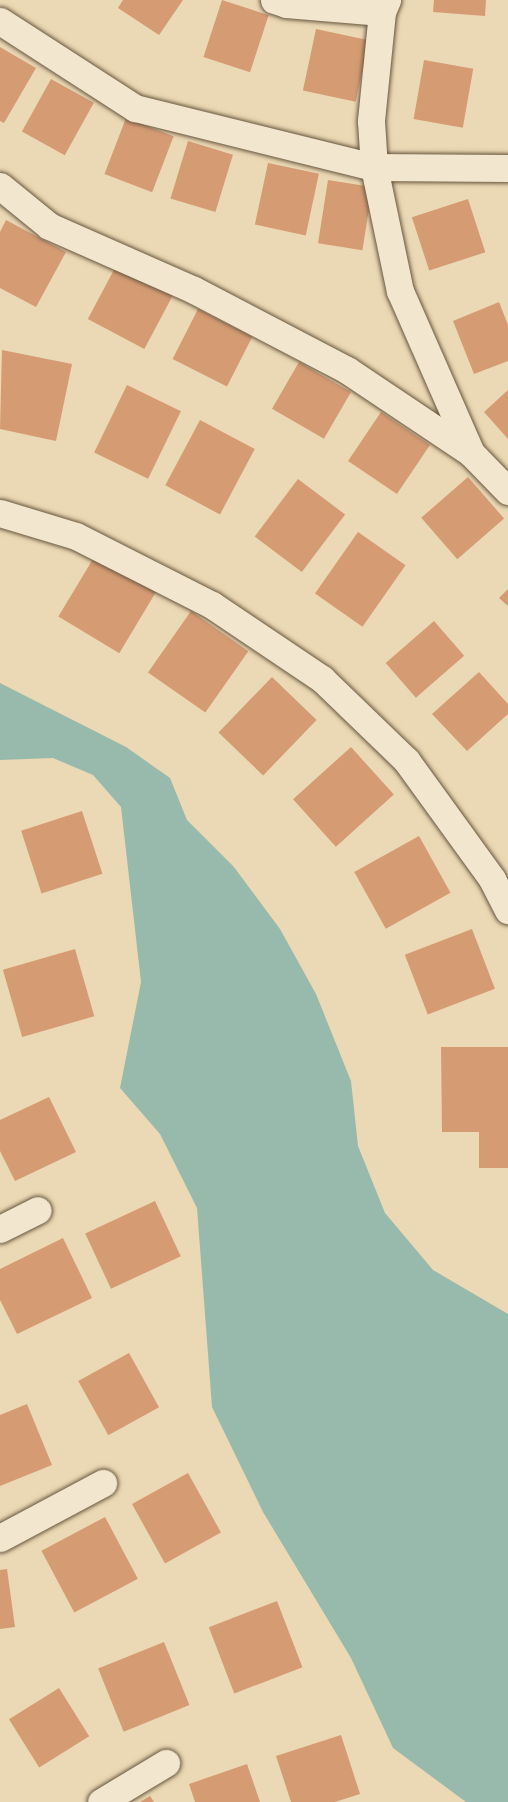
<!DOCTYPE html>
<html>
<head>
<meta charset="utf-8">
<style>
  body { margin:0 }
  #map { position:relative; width:508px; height:1802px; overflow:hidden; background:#ebd8b4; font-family:Cardo,serif }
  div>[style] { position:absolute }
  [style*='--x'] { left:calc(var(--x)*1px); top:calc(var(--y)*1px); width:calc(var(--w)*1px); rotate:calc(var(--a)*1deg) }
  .water>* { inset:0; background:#98baac }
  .building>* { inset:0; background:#d59c74; transform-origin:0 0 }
  .roads { filter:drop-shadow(0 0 2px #66563e) drop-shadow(0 0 2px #66563e) }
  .minor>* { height:27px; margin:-13.5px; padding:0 13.5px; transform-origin:13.5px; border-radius:13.5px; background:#f2e6ce }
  span { translate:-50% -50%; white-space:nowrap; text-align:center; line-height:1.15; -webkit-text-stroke:5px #f2e6ce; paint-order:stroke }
</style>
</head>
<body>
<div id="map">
  <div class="water">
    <div style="clip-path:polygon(0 683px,126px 747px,170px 778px,187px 820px,234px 867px,280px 929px,316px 994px,351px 1081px,358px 1146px,385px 1213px,433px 1270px,508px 1314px,508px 1802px,466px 1802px,393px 1748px,351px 1658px,263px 1512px,212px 1407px,197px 1208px,160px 1134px,120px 1088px,141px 982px,121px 807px,93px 775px,53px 758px,0 760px)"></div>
  </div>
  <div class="building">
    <div style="clip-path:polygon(123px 0,183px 0,159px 35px,118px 8px)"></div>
    <div style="left:222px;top:0;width:49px;height:60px;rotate:18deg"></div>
    <div style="clip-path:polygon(434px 0,486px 0,485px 16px,433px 12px)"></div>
    <div style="left:316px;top:29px;width:54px;height:63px;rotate:12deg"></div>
    <div style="clip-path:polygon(0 47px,36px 68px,4px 123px,0 121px)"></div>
    <div style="left:424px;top:60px;width:50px;height:60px;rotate:10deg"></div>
    <div style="left:51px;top:79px;width:49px;height:60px;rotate:29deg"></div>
    <div style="left:126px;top:118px;width:51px;height:60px;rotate:21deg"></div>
    <div style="left:188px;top:141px;width:47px;height:60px;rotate:17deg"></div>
    <div style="left:268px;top:163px;width:52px;height:63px;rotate:12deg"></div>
    <div style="left:328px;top:180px;width:45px;height:64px;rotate:9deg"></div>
    <div style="left:468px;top:199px;width:56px;height:59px;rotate:72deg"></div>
    <div style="clip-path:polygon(6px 220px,66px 252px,36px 307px,0 288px,0 232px)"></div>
    <div style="left:116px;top:266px;width:64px;height:60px;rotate:28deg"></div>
    <div style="clip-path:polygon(499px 302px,508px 325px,508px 361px,474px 374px,453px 321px)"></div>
    <div style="left:198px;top:309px;width:61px;height:56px;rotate:27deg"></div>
    <div style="clip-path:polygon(2px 350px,72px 364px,56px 441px,0 429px)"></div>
    <div style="left:299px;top:362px;width:60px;height:54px;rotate:30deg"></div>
    <div style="left:127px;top:385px;width:60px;height:75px;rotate:26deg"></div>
    <div style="clip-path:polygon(508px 390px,508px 439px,484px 412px)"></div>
    <div style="left:381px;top:412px;width:59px;height:59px;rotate:34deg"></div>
    <div style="left:200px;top:420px;width:62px;height:74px;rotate:28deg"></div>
    <div style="left:468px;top:477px;width:55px;height:62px;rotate:49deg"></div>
    <div style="left:298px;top:479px;width:59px;height:72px;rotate:37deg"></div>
    <div style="left:358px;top:532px;width:58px;height:75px;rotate:35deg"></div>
    <div style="left:96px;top:554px;width:71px;height:73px;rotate:31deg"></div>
    <div style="clip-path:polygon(508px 589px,508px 606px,499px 598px)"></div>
    <div style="left:191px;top:611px;width:70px;height:75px;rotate:35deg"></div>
    <div style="left:434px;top:621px;width:46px;height:64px;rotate:49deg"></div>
    <div style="clip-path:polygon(479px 672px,508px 704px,508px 714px,467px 751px,432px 714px)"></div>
    <div style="left:272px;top:677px;width:62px;height:77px;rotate:44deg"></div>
    <div style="left:351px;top:747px;width:64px;height:78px;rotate:48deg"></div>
    <div style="left:82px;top:811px;width:66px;height:64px;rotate:72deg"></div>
    <div style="left:419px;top:836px;width:65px;height:74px;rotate:61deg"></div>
    <div style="left:472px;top:929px;width:64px;height:72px;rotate:69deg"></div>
    <div style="left:75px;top:949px;width:70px;height:75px;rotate:74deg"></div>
    <div style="clip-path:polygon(441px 1047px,508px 1047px,508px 1168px,479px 1168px,479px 1132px,442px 1132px)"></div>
    <div style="clip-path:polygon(49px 1097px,76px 1152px,15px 1181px,0 1151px,0 1120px)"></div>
    <div style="left:155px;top:1201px;width:61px;height:77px;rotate:65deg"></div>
    <div style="clip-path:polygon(63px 1238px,92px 1298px,17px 1334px,0 1300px,0 1269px)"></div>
    <div style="left:129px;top:1353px;width:62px;height:58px;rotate:61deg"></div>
    <div style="clip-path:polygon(27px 1404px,52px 1465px,0 1486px,0 1415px)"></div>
    <div style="left:188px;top:1473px;width:68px;height:64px;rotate:61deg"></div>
    <div style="left:105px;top:1517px;width:70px;height:72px;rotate:62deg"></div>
    <div style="clip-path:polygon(7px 1569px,15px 1627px,0 1629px,0 1570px)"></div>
    <div style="left:277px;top:1601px;width:71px;height:73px;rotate:69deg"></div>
    <div style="left:164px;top:1642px;width:68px;height:71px;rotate:68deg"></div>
    <div style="left:59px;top:1688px;width:57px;height:59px;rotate:58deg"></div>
    <div style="clip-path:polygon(341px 1735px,360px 1794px,335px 1802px,291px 1802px,276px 1756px)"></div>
    <div style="clip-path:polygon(247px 1764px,260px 1802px,195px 1802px,189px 1784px)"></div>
    <div style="clip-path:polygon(150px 1796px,154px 1802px,140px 1802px)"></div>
  </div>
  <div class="roads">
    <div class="minor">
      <div style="--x:274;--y:0;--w:13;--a:18"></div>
      <div style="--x:286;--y:4;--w:96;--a:4.8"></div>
      <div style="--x:382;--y:12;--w:13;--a:-67"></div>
      <div style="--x:382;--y:12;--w:110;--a:95.8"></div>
      <div style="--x:371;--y:121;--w:46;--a:86.3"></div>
      <div style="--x:374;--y:167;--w:127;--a:78.2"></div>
      <div style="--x:400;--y:291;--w:177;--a:66.3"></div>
      <div style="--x:0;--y:21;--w:161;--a:32.8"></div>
      <div style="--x:135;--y:108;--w:246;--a:13.9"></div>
      <div style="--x:374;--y:167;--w:134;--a:0.4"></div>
      <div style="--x:0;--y:186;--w:63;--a:39.2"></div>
      <div style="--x:49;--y:226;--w:158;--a:23.8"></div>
      <div style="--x:194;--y:290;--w:173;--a:27.6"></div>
      <div style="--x:347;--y:370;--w:149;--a:33.8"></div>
      <div style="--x:471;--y:453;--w:53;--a:45.8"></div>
      <div style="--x:0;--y:513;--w:79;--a:16.8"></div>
      <div style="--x:76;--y:536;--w:153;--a:26.9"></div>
      <div style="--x:212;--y:605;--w:133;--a:33.9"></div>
      <div style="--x:322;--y:679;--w:117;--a:44"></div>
      <div style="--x:406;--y:760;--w:147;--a:54.1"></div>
      <div style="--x:492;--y:879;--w:35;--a:63"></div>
      <div style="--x:0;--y:1229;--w:42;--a:-26.6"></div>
      <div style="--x:0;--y:1538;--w:117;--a:-28.1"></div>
      <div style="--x:101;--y:1802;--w:76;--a:-31"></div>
    </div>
  </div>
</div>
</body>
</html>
